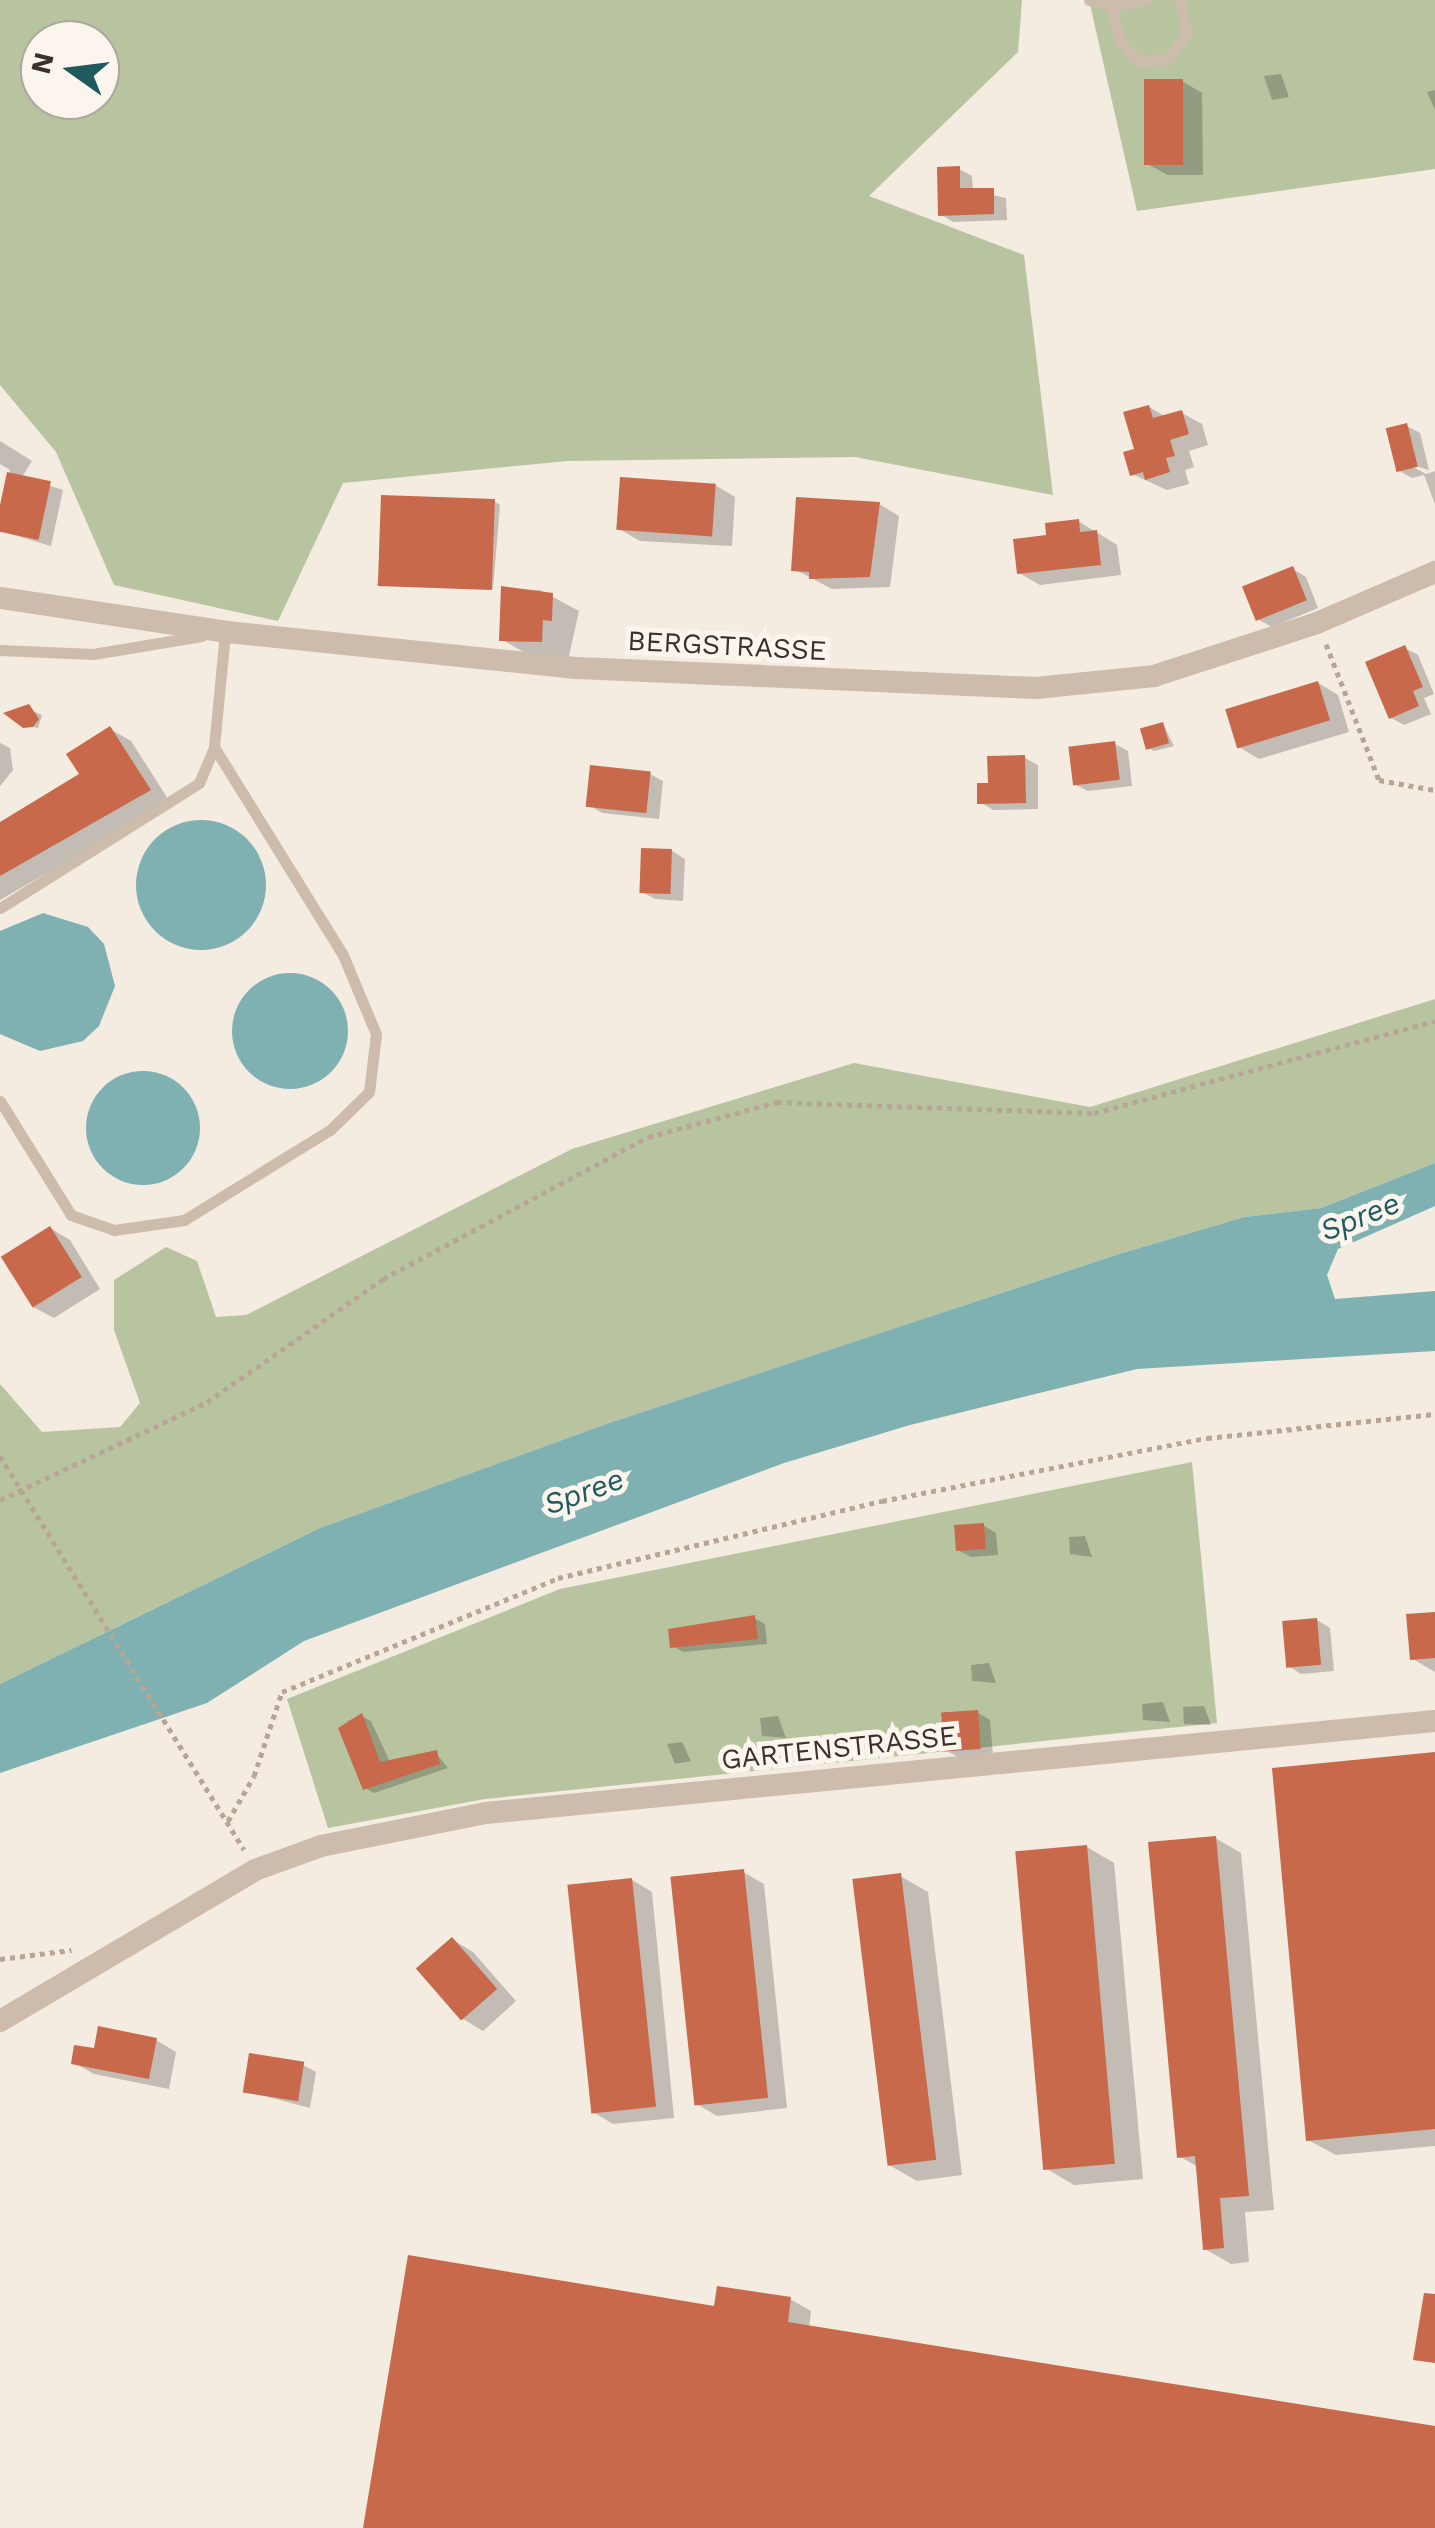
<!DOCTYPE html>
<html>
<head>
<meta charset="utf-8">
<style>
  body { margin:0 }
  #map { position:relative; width:1435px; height:2528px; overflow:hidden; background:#f4ebe1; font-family:"Work Sans",sans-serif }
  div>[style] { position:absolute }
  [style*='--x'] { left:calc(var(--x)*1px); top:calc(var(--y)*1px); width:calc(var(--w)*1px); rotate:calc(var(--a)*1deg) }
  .green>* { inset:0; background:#b8c4a0 }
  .water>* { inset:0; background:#7fb0b2 }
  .round { border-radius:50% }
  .shadow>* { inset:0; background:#0003 }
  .building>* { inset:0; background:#c8694b; transform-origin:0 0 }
  .path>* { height:5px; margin-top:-2.5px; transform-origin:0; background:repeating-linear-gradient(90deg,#b9a596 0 5px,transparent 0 10px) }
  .lane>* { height:11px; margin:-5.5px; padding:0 5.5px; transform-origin:5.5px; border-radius:5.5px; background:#cdbbac }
  .street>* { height:22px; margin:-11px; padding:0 11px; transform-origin:11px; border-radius:11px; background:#cdbbac }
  span { translate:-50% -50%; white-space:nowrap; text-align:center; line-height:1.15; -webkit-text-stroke:10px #fbf5ee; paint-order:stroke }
  .street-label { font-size:28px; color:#3b302b }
  .water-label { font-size:30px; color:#1f5a5e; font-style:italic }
  .north { position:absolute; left:20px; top:20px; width:100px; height:100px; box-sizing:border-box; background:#fbf5ee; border:2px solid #aea6a0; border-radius:50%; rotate:284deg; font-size:28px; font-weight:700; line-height:40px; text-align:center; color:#3b302b }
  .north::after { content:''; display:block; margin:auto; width:35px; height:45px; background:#1f5a5e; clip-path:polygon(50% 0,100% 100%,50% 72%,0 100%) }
</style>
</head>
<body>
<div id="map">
  <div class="green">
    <div style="clip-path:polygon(evenodd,0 0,1022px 0,1018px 52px,869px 196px,1024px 255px,1053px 495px,855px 457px,567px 461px,343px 483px,278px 621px,114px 585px,56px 452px,0 385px,0 0,40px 40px,100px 40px,100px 100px,40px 100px,40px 40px)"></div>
    <div style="clip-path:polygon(1089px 0,1435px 0,1435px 169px,1137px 211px)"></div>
    <div style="clip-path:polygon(1435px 999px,1435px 1163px,1321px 1208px,1244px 1217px,1119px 1254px,609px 1423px,320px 1528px,0 1684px,0 1384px,42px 1432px,120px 1427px,140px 1403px,114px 1330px,114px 1280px,166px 1247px,197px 1261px,216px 1317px,246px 1315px,572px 1149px,854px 1063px,1090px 1107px)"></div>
    <div style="clip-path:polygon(1192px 1462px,1217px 1723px,485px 1799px,328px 1828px,287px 1699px,560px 1589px)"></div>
  </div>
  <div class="water">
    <div class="round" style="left:136px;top:820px;width:130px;height:130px"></div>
    <div style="clip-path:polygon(43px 913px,88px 927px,104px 944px,115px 986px,99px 1026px,83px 1041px,40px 1051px,0 1034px,0 931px)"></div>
    <div class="round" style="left:232px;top:973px;width:116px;height:116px"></div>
    <div class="round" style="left:86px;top:1071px;width:114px;height:114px"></div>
    <div style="clip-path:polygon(1435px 1163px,1435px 1206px,1338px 1249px,1327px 1275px,1335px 1299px,1435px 1291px,1435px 1351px,1137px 1369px,910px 1425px,784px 1463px,304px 1641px,207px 1703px,0 1773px,0 1684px,320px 1528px,609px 1423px,1119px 1254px,1244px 1217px,1321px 1208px)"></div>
  </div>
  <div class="shadow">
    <div style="clip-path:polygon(1281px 74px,1289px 97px,1272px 100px,1264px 76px)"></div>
    <div style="clip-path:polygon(1182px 81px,1202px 93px,1203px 175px,1168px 175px,1147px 164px)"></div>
    <div style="clip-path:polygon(1435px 90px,1435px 110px,1427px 92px)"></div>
    <div style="clip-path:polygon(959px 169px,972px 176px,973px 191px,1006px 198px,1007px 220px,953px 222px,940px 214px)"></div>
    <div style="clip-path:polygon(1149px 407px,1166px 417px,1182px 413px,1202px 424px,1208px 445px,1189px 451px,1194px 467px,1185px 470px,1189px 484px,1167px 490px,1132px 474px)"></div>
    <div style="clip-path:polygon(1407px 426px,1420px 433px,1429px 470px,1406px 463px,1426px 474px,1435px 471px,1435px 504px,1424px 475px,1412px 478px,1398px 470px)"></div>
    <div style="clip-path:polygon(0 441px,32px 461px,22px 477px,63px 490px,51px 546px,0 531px,10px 470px,0 464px)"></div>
    <div style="clip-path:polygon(715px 485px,735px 497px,732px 546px,640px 541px,619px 529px)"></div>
    <div style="clip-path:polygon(494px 501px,500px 505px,493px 589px,376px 585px)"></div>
    <div style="clip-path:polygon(879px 504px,899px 516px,890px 587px,832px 589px,794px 569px)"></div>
    <div style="clip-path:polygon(1078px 521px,1117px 545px,1121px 575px,1040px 585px,1019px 573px,1049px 538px)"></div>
    <div style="clip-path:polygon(1293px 569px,1306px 577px,1318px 608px,1272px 627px,1259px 620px)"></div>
    <div style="clip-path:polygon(503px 589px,540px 590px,579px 611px,569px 656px,529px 655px,501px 639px)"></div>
    <div style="clip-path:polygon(1405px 648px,1418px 655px,1434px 694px,1424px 698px,1431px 714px,1404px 725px,1391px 718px)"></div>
    <div style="clip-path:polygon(1318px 683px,1338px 695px,1349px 732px,1259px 759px,1239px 747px)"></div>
    <div style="clip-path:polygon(23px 707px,42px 715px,38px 728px,24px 725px)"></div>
    <div style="clip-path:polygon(1163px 724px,1174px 746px,1154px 751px,1149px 748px)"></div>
    <div style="clip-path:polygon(110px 729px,131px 741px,170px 802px,0 900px,0 825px,83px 775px)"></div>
    <div style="clip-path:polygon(0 743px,10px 748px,13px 770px,0 786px)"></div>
    <div style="clip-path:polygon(1115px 744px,1128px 751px,1132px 786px,1088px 791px,1074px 784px)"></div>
    <div style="clip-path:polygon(1025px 758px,1038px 765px,1038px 809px,993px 810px,980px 802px)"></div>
    <div style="clip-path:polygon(650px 774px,663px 781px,659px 819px,602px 813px,589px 805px)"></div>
    <div style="clip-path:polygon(672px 851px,685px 859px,683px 901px,655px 899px,642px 892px)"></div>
    <div style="clip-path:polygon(50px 1228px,70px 1240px,100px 1289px,54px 1318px,33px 1307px)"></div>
    <div style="clip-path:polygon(983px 1525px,996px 1533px,998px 1555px,971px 1557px,958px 1550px)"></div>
    <div style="clip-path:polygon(1085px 1536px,1092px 1557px,1070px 1554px,1069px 1537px)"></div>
    <div style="clip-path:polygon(1435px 1614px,1435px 1672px,1413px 1659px)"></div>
    <div style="clip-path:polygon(754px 1618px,765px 1624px,767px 1644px,683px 1652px,673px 1646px)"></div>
    <div style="clip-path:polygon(1317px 1620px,1330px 1628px,1334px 1671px,1301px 1674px,1288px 1666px)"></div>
    <div style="clip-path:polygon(989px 1663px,996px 1683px,972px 1681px,971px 1665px)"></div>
    <div style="clip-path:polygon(1163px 1702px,1170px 1722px,1143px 1720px,1142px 1704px)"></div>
    <div style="clip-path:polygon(1204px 1706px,1211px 1725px,1184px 1724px,1183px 1707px)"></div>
    <div style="clip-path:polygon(977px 1712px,990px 1720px,993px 1756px,960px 1758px,947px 1751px)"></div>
    <div style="clip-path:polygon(362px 1716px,371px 1721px,390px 1762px,436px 1753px,448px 1768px,374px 1793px,365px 1788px,347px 1721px)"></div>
    <div style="clip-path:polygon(778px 1716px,786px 1738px,762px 1736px,760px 1718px)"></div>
    <div style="clip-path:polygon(682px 1742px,691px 1761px,675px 1764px,667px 1744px)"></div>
    <div style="clip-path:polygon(1435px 1755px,1435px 2146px,1336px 2155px,1308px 2140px)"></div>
    <div style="clip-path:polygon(1215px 1838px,1241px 1853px,1274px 2210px,1245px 2212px,1249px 2262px,1231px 2264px,1205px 2249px,1198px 2167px,1179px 2156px)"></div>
    <div style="clip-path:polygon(1087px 1847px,1114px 1863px,1143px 2179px,1074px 2185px,1047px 2169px)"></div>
    <div style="clip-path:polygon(743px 1872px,764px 1884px,787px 2108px,717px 2116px,697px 2104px)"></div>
    <div style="clip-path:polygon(900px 1876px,928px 1892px,962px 2175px,917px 2181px,889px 2165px)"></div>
    <div style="clip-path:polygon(632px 1880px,652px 1892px,674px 2118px,613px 2124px,593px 2112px)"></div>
    <div style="clip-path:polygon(453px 1940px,473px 1952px,516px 2001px,483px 2031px,463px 2019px)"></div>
    <div style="clip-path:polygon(156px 2040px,176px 2052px,169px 2089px,94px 2074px,74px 2063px)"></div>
    <div style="clip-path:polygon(303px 2065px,316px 2072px,310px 2108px,245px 2091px)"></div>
    <div style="clip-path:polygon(790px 2299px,811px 2311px,809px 2328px,1435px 2429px,1435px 2528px,365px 2528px,716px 2308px)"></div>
  </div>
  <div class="building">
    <div style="left:1144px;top:79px;width:39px;height:86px"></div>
    <div style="clip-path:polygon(960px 166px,960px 188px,994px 188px,994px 214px,938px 216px,937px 167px)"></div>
    <div style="clip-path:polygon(1149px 405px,1153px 418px,1182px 410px,1189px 434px,1170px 440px,1175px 456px,1166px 458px,1170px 472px,1145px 480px,1143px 472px,1130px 476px,1123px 452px,1134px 449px,1123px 412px)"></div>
    <div style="left:1407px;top:423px;width:45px;height:22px;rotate:76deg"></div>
    <div style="left:7px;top:472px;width:45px;height:60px;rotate:12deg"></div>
    <div style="left:620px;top:477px;width:96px;height:53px;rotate:4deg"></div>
    <div style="left:381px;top:495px;width:114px;height:91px;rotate:2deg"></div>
    <div style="clip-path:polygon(796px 497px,880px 502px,870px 577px,809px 579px,809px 572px,791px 571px)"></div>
    <div style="clip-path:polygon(1079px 519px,1080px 532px,1097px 530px,1101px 565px,1017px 574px,1013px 539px,1046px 535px,1045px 523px)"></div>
    <div style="left:1293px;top:566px;width:37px;height:55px;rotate:68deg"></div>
    <div style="clip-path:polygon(501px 586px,553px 593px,552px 621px,543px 620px,542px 642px,499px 641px)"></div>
    <div style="clip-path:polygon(1405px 645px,1423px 687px,1413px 691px,1419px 706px,1389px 719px,1365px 662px)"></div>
    <div style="left:1318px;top:681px;width:41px;height:97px;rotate:73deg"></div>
    <div style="clip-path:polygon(29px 704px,39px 719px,33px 727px,23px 728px,3px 713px)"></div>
    <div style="left:1163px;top:722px;width:22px;height:24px;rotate:74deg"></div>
    <div style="clip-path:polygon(110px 726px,151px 790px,0 876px,0 822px,79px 774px,66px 754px)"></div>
    <div style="left:1115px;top:741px;width:39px;height:47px;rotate:83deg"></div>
    <div style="clip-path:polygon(1025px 755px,1026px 803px,977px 804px,977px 783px,988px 783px,987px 756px)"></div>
    <div style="left:590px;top:765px;width:61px;height:42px;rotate:6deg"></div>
    <div style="left:641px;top:848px;width:31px;height:45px;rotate:2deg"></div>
    <div style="left:50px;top:1226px;width:60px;height:58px;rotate:58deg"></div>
    <div style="left:984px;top:1523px;width:26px;height:30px;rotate:86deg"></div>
    <div style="clip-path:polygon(1435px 1612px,1435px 1658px,1410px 1660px,1406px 1614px)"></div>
    <div style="clip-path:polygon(755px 1615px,758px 1639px,670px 1648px,668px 1629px)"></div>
    <div style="left:1317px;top:1618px;width:47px;height:35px;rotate:85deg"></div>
    <div style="left:978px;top:1710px;width:39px;height:37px;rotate:86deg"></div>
    <div style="clip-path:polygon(362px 1713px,380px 1762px,437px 1750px,440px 1764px,363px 1790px,338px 1728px)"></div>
    <div style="clip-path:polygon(1435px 1752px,1435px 2129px,1306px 2141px,1272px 1768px)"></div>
    <div style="clip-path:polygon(1216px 1836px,1249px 2196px,1220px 2198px,1224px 2248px,1203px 2250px,1195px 2156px,1177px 2158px,1148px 1842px)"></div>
    <div style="left:1087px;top:1845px;width:320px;height:72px;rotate:85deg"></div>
    <div style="left:744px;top:1869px;width:230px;height:74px;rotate:84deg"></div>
    <div style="left:901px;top:1873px;width:289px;height:49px;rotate:83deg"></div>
    <div style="left:632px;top:1878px;width:230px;height:65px;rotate:84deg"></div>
    <div style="left:452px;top:1937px;width:69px;height:48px;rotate:49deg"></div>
    <div style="clip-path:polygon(98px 2026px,157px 2038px,149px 2079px,71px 2064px,74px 2045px,94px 2048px)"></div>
    <div style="left:249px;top:2053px;width:56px;height:40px;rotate:9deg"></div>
    <div style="clip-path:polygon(408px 2255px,714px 2306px,717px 2286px,791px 2297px,788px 2322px,1435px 2426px,1435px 2528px,363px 2528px)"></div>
    <div style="clip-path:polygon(1424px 2293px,1435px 2294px,1435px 2363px,1413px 2360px)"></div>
  </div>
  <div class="path">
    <div style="--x:1326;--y:644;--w:146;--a:68.7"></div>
    <div style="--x:1379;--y:780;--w:57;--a:10.1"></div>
    <div style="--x:0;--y:1456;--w:463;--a:58.2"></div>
    <div style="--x:0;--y:1500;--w:229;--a:-25.3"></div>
    <div style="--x:207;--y:1402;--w:215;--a:-34.9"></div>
    <div style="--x:383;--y:1279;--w:301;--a:-28.2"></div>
    <div style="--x:648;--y:1137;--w:134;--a:-15.2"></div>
    <div style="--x:777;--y:1102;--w:317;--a:2"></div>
    <div style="--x:1094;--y:1113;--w:353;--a:-15.1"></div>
    <div style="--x:228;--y:1821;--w:52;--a:-60"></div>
    <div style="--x:254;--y:1776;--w:89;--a:-71.6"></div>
    <div style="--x:282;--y:1692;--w:299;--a:-22.4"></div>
    <div style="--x:558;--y:1578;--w:333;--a:-13.4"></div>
    <div style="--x:882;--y:1501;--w:331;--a:-11"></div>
    <div style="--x:1207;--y:1438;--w:229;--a:-6"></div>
    <div style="--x:0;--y:1959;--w:72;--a:-7.2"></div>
  </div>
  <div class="lane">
    <div style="--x:1089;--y:0;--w:23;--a:15"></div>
    <div style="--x:1111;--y:6;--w:36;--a:-10"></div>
    <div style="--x:1111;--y:6;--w:37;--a:76"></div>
    <div style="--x:1120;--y:42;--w:26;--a:47"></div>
    <div style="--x:1138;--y:61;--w:30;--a:-4"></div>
    <div style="--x:1168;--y:59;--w:31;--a:-53"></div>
    <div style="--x:1187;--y:34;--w:35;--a:-102"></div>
    <div style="--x:0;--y:650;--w:93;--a:2.5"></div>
    <div style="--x:93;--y:654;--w:110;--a:-9.4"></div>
    <div style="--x:0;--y:908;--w:235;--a:-32.1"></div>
    <div style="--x:199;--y:783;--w:39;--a:-67"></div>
    <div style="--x:214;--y:747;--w:115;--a:-84.5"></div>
    <div style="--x:0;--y:1101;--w:134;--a:58.1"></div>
    <div style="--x:71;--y:1215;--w:46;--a:19.2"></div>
    <div style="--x:114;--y:1230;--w:71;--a:-8.1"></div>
    <div style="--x:184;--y:1220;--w:172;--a:-31.7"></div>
    <div style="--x:330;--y:1130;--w:54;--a:-44.3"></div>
    <div style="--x:369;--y:1092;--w:58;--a:-83.1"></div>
    <div style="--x:376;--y:1034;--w:86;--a:-112.7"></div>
    <div style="--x:343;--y:955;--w:245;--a:-121.8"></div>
  </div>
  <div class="street">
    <div style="--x:0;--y:598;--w:230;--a:8.5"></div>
    <div style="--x:227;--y:632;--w:353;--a:5.9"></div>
    <div style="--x:578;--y:668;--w:458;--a:2.5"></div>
    <div style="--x:1036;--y:688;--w:119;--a:-5.8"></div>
    <div style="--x:1154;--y:676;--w:171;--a:-18"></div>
    <div style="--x:1317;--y:623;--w:129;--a:-23.4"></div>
    <div style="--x:0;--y:2021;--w:296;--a:-30.6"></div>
    <div style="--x:255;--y:1870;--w:70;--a:-20"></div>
    <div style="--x:321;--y:1846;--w:168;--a:-11.3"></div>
    <div style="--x:486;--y:1813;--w:953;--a:-5.54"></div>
  </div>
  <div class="street-label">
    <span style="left:727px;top:646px;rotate:3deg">BERGSTRASSE</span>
    <span style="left:839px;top:1748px;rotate:-6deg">GARTENSTRASSE</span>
  </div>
  <div class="water-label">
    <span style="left:1360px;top:1217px;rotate:-22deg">Spree</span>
    <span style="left:584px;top:1492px;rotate:-20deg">Spree</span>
  </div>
  <div class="north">N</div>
</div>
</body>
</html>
